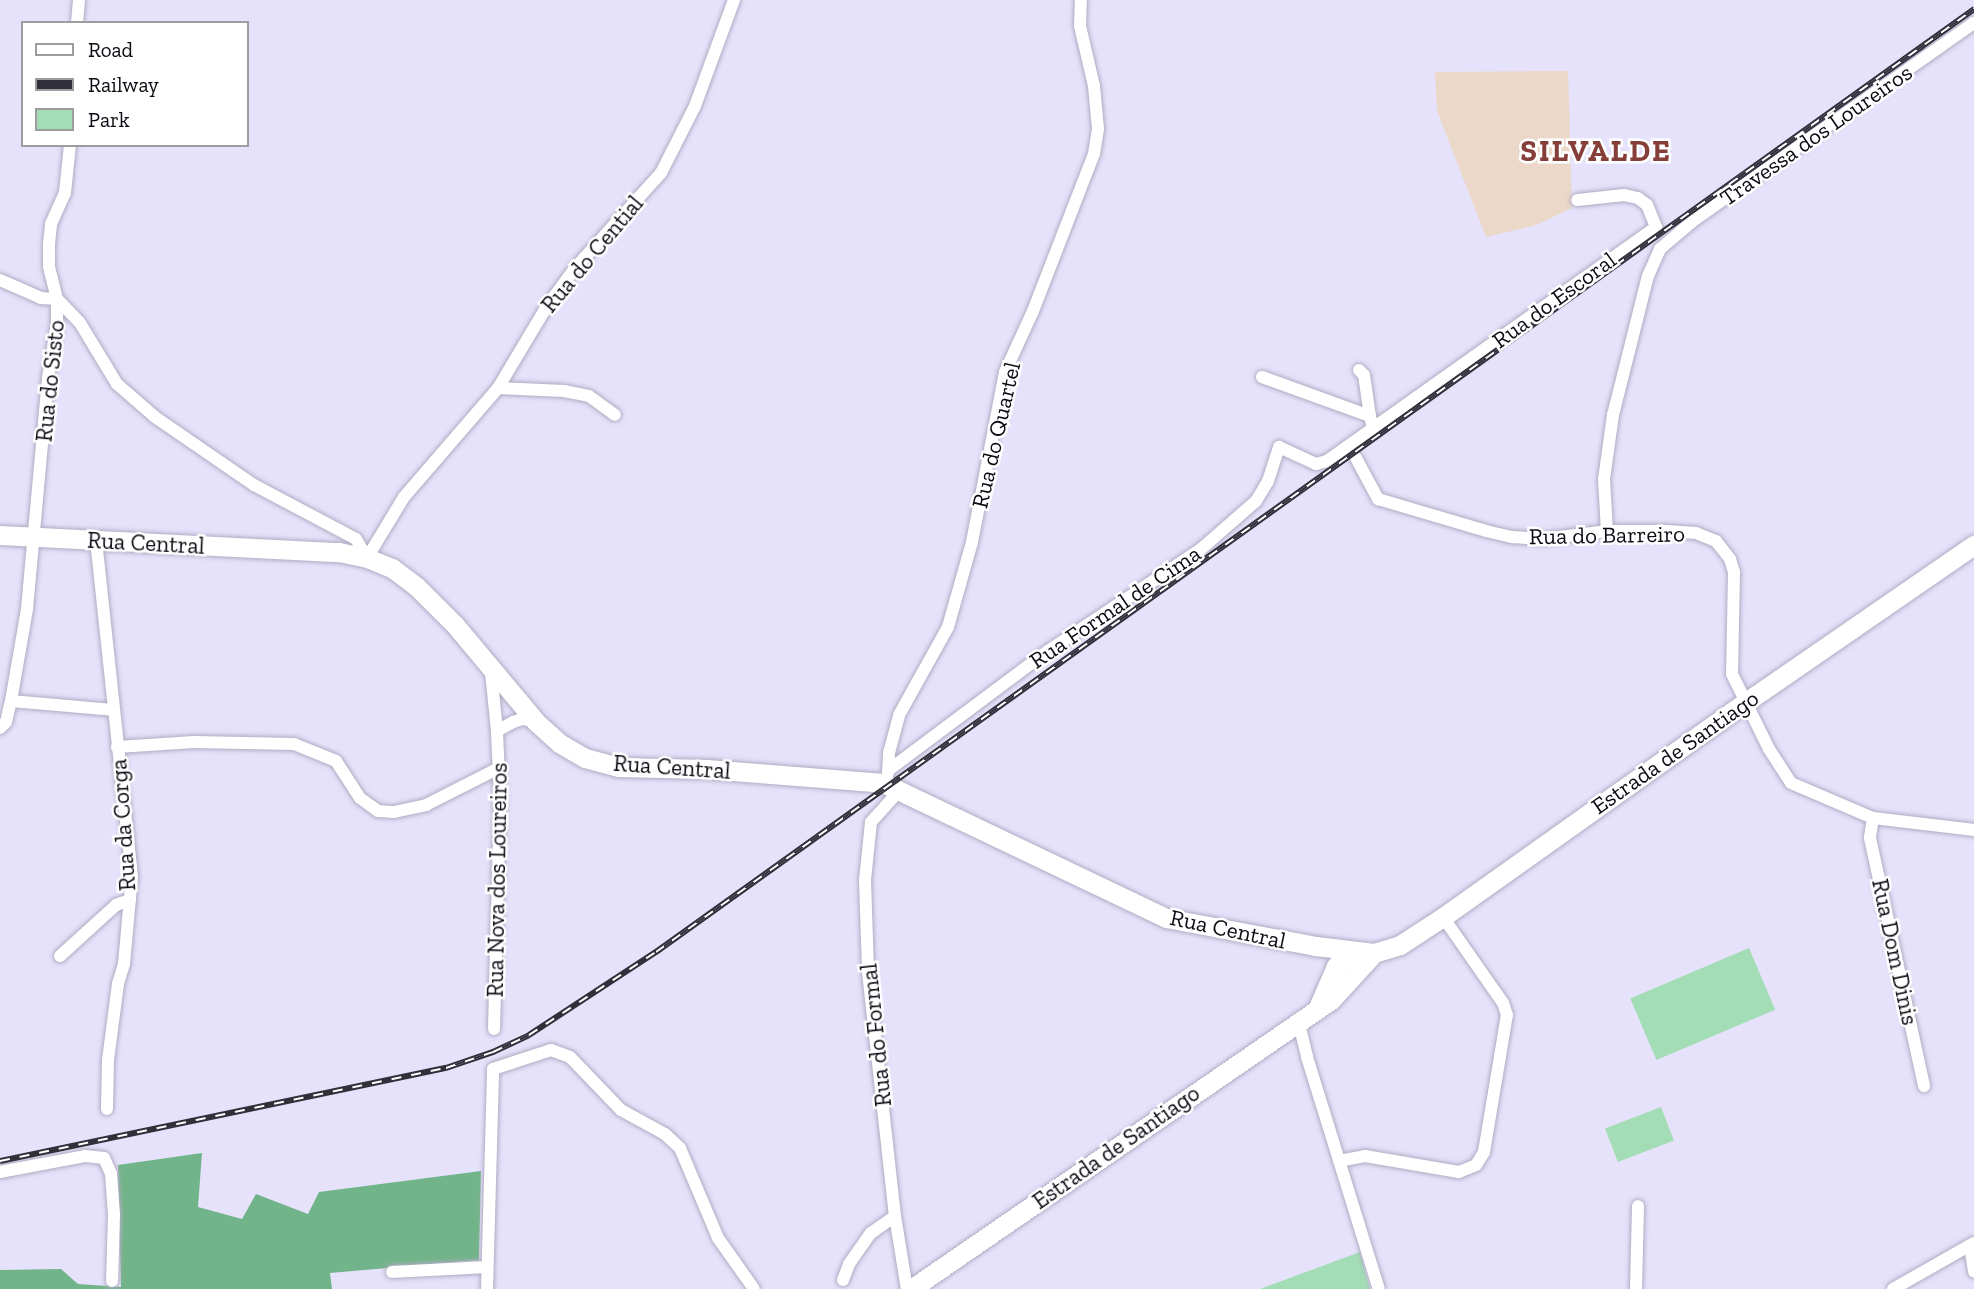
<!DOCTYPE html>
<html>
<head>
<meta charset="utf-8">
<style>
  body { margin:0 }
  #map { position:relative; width:1974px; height:1289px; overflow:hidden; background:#e6e2fb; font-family:"Zilla Slab",serif }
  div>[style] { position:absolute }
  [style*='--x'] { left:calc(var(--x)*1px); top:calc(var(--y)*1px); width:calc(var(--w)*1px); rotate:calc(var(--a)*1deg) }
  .industrial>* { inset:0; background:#ecd8c9 }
  .green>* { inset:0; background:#a3ddb5; transform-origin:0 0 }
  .forest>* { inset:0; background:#72b489 }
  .roads { filter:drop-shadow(0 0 2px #afacc3) drop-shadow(0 0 2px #afacc3) }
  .street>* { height:12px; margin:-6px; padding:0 6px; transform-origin:6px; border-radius:6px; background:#fff }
  .primary>* { height:19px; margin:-9.5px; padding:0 9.5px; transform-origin:9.5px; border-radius:9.5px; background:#fff }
  .rail>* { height:6px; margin-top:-3px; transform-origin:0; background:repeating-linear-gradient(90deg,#fff 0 10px,#302f3a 0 20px); box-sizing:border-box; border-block:2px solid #302f3a }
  span { translate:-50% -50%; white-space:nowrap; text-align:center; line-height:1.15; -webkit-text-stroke:5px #fff; paint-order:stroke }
  .street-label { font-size:23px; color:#0b0a12 }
  .district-label { font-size:30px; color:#863e38; font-weight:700; letter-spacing:2px }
  .legend { position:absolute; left:21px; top:21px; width:228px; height:126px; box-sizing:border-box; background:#fff; border:2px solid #9d9da0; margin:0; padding:9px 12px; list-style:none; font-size:21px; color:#0b0a12 }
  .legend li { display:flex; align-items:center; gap:14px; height:35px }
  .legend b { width:35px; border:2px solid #9d9da0 }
</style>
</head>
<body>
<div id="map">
  <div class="industrial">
    <div style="clip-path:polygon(1568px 71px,1572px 208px,1536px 225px,1486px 237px,1437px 111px,1435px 72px)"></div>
  </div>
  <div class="green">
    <div style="left:1749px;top:948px;width:67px;height:129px;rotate:67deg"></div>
    <div style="left:1661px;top:1107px;width:36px;height:60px;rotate:69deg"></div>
    <div style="clip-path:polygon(1360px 1252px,1370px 1289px,1260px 1289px)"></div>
  </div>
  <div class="forest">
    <div style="clip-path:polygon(202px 1153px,198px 1207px,242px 1219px,256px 1194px,308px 1214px,319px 1192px,481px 1171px,479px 1260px,330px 1273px,332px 1289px,0 1289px,0 1270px,61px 1269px,78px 1284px,121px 1287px,118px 1165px)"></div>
  </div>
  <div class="roads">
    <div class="street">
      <div style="--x:77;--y:23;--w:23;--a:-85"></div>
      <div style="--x:0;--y:280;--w:45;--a:23.7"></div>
      <div style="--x:41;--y:298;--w:16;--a:4"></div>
      <div style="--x:57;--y:299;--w:33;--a:46"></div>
      <div style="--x:80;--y:323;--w:71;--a:58.8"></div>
      <div style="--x:117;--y:384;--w:50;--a:41"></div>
      <div style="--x:155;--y:417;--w:120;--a:34.5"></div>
      <div style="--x:254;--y:485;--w:115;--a:27.9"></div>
      <div style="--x:356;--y:539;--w:22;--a:60"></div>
      <div style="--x:1359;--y:370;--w:7;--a:45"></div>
      <div style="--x:1364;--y:375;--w:41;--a:81.7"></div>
      <div style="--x:1262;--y:377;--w:115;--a:19.9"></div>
      <div style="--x:1370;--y:416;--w:13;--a:77"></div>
      <div style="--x:498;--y:388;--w:66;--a:2.6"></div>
      <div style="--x:564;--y:391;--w:25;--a:11"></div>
      <div style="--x:589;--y:396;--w:32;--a:36"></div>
      <div style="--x:1356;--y:458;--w:47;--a:61.8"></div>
      <div style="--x:1378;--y:499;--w:113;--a:16.5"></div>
      <div style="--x:1486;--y:531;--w:28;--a:13"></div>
      <div style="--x:1513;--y:537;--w:31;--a:4"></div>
      <div style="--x:1544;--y:539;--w:64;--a:-7.2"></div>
      <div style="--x:1607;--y:531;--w:60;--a:0"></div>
      <div style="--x:1667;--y:531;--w:29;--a:4"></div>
      <div style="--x:1696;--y:533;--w:22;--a:22"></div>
      <div style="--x:1716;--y:541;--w:23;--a:52"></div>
      <div style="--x:1730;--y:559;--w:14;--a:73"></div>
      <div style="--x:1734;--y:572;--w:102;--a:91.1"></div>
      <div style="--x:1732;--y:674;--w:84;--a:63.7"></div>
      <div style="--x:1769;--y:749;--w:40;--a:57.1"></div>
      <div style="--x:1791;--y:783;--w:89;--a:23.1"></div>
      <div style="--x:1873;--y:818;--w:102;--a:6.8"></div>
      <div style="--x:1607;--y:531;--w:52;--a:-93.3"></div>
      <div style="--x:1604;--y:479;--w:65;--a:-82"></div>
      <div style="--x:1613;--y:415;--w:143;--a:-75.9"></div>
      <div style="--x:1648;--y:276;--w:30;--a:-66"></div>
      <div style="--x:1660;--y:249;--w:43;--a:-40.3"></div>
      <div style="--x:1693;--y:221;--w:344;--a:-35.2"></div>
      <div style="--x:96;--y:540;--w:338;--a:83.9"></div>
      <div style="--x:132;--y:876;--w:88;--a:95.2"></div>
      <div style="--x:124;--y:964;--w:21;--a:107"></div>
      <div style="--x:118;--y:984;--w:77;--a:97.5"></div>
      <div style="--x:108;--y:1060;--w:49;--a:91.2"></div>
      <div style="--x:367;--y:558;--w:71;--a:-58.8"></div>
      <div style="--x:404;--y:497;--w:144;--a:-49.2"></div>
      <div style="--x:498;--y:388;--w:96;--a:-59.1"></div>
      <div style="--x:547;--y:306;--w:49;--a:-53.4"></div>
      <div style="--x:576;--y:267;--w:127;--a:-47.9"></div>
      <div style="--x:661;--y:173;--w:75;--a:-63.1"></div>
      <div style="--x:695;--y:106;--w:113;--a:-69.8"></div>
      <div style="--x:491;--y:672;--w:59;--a:84.2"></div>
      <div style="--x:11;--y:701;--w:102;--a:5"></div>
      <div style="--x:0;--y:728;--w:8;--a:-45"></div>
      <div style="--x:6;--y:722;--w:22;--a:-77"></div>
      <div style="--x:11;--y:701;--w:93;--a:-80.1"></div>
      <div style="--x:27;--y:609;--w:232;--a:-84.8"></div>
      <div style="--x:48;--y:378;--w:56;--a:-80.7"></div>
      <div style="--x:57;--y:323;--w:24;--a:-90"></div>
      <div style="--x:57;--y:299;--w:34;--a:-104"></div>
      <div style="--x:49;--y:266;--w:22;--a:-90"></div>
      <div style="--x:49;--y:244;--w:20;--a:-84"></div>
      <div style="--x:51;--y:224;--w:34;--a:-66"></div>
      <div style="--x:65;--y:193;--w:48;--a:-84.1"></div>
      <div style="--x:117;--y:747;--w:77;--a:-3.7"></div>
      <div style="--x:194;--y:742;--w:100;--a:1.1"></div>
      <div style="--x:294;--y:744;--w:45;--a:22"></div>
      <div style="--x:336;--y:761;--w:44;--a:57"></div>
      <div style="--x:360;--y:798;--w:22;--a:36"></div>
      <div style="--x:378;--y:811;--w:16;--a:4"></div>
      <div style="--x:394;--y:812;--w:33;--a:-12"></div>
      <div style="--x:426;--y:805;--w:82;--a:-26.9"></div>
      <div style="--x:890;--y:769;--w:197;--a:-36.8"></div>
      <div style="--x:1048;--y:651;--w:184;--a:-33.7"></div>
      <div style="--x:1201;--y:549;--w:73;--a:-41.1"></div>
      <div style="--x:1256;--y:501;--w:23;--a:-59"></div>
      <div style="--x:1268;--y:481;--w:36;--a:-72"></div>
      <div style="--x:1279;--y:447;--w:41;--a:24.7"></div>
      <div style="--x:1316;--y:464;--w:11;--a:-15"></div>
      <div style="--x:1327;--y:461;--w:404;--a:-35.4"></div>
      <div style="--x:1656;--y:227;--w:24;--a:-112"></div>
      <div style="--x:1647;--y:205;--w:11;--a:-142"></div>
      <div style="--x:1638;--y:198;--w:14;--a:-168"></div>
      <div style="--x:1624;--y:195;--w:47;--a:173.9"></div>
      <div style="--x:888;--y:773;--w:20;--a:-87"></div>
      <div style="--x:889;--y:753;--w:39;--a:-75"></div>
      <div style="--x:899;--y:715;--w:101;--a:-60.9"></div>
      <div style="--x:948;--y:627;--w:88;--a:-74.2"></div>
      <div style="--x:972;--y:542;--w:173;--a:-79"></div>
      <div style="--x:1005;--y:372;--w:67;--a:-65.3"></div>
      <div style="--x:1033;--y:311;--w:168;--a:-68.8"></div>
      <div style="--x:1094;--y:154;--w:25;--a:-81"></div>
      <div style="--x:1098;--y:129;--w:43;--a:-95.3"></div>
      <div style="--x:1094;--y:86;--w:62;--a:-103.1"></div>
      <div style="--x:1080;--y:26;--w:26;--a:-88"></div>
      <div style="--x:899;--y:791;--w:42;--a:132.1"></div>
      <div style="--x:871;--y:822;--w:58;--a:95.9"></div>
      <div style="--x:865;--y:880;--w:92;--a:88.1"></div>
      <div style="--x:868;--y:972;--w:245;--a:83.7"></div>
      <div style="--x:895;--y:1216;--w:74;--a:80.7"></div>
      <div style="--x:1873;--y:818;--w:20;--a:99"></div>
      <div style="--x:1870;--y:838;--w:254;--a:77.7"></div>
      <div style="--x:60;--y:956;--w:76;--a:-42.3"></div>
      <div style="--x:116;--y:905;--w:15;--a:-20"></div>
      <div style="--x:1298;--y:1020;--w:38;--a:76"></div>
      <div style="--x:1307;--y:1057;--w:243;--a:72.8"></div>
      <div style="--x:494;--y:1029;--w:231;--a:-88.5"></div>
      <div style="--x:500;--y:798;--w:67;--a:-92.6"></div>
      <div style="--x:497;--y:731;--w:18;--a:-29"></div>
      <div style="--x:513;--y:722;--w:10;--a:-17"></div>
      <div style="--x:523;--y:719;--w:13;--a:13"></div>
      <div style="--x:1339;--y:1161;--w:26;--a:-11"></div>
      <div style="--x:1365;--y:1156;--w:95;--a:9.7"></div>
      <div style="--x:1459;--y:1172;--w:18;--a:-22"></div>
      <div style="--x:1476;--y:1165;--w:15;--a:-58"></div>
      <div style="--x:1484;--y:1152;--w:139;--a:-80.5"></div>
      <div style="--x:1507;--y:1015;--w:13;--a:-108"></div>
      <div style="--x:1503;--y:1003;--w:105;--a:-124.9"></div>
      <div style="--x:0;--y:1172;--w:86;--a:-10.7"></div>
      <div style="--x:85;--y:1156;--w:19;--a:6"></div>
      <div style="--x:104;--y:1158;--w:17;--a:66"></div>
      <div style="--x:111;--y:1174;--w:41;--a:85.8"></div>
      <div style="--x:114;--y:1215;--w:66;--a:91.7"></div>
      <div style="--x:1970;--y:1246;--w:26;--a:81"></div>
      <div style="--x:392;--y:1272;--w:95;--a:-3"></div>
      <div style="--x:843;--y:1280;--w:17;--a:-69"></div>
      <div style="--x:849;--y:1264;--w:38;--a:-55"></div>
      <div style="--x:871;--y:1233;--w:29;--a:-35"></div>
      <div style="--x:487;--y:1289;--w:220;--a:-88.4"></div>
      <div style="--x:493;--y:1069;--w:61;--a:-18.1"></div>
      <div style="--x:551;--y:1050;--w:20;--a:20"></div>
      <div style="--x:570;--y:1057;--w:74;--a:46.1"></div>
      <div style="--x:621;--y:1110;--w:50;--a:28.6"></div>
      <div style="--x:665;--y:1134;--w:21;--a:43"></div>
      <div style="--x:680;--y:1148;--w:98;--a:67.1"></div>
      <div style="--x:718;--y:1238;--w:62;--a:54.8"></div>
      <div style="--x:1636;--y:1289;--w:83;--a:-88.6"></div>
      <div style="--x:1893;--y:1289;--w:93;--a:-29.6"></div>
    </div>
    <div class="primary">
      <div style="--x:0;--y:535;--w:339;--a:2.9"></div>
      <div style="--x:339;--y:552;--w:29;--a:12"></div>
      <div style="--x:367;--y:558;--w:27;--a:22"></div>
      <div style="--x:392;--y:568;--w:30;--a:37"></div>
      <div style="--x:416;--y:586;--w:55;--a:45"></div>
      <div style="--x:455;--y:625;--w:126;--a:50.1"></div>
      <div style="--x:536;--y:722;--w:31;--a:42"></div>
      <div style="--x:559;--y:743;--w:30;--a:30"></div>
      <div style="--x:585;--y:758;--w:34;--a:15"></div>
      <div style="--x:618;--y:767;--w:89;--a:1.3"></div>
      <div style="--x:707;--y:769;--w:177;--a:4.5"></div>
      <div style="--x:883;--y:783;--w:314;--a:25.5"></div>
      <div style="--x:1166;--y:918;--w:153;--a:10.6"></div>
      <div style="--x:1316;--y:946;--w:58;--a:6.9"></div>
      <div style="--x:1374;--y:953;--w:27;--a:-17"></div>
      <div style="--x:1400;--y:945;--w:51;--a:-33.1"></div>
      <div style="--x:1443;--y:917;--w:372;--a:-35.4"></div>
      <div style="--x:1746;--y:702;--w:277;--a:-34.6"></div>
      <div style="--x:1319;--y:1005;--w:43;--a:-66.4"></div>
      <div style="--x:1336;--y:966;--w:25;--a:-37"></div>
      <div style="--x:911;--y:1289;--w:510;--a:-34.53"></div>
      <div style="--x:1331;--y:1000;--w:64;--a:-47.5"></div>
    </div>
  </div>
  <div class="rail">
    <div style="--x:0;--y:1161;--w:456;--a:-11.8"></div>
    <div style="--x:446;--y:1068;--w:50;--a:-18.8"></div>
    <div style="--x:493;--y:1052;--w:40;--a:-25"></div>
    <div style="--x:529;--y:1035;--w:152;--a:-33.2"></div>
    <div style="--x:656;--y:952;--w:1621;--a:-35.58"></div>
  </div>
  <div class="street-label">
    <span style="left:1816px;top:135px;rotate:-35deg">Travessa dos Loureiros</span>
    <span style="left:592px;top:254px;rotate:-50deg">Rua do Cential</span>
    <span style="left:1554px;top:300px;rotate:-36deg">Rua do Escoral</span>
    <span style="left:50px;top:381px;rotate:-84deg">Rua do Sisto</span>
    <span style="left:996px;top:435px;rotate:-77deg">Rua do Quartel</span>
    <span style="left:1607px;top:535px;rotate:-1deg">Rua do Barreiro</span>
    <span style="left:146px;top:543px;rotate:3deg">Rua Central</span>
    <span style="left:1115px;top:607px;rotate:-34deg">Rua Formal de Cima</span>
    <span style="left:1675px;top:752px;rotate:-35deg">Estrada de Santiago</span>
    <span style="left:672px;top:767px;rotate:4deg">Rua Central</span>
    <span style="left:123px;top:825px;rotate:-94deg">Rua da Corga</span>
    <span style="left:497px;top:880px;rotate:-89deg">Rua Nova dos Loureiros</span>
    <span style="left:1228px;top:929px;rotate:12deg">Rua Central</span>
    <span style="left:1895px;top:952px;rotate:78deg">Rua Dom Dinis</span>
    <span style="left:876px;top:1035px;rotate:-96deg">Rua do Formal</span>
    <span style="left:1116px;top:1147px;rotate:-35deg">Estrada de Santiago</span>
  </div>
  <div class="district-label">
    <span style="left:1596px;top:151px">SILVALDE</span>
  </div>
  <ul class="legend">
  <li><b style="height:9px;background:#fff"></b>Road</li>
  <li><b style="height:9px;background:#302f3a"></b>Railway</li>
  <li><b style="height:19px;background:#a3ddb5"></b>Park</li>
  </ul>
</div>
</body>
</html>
